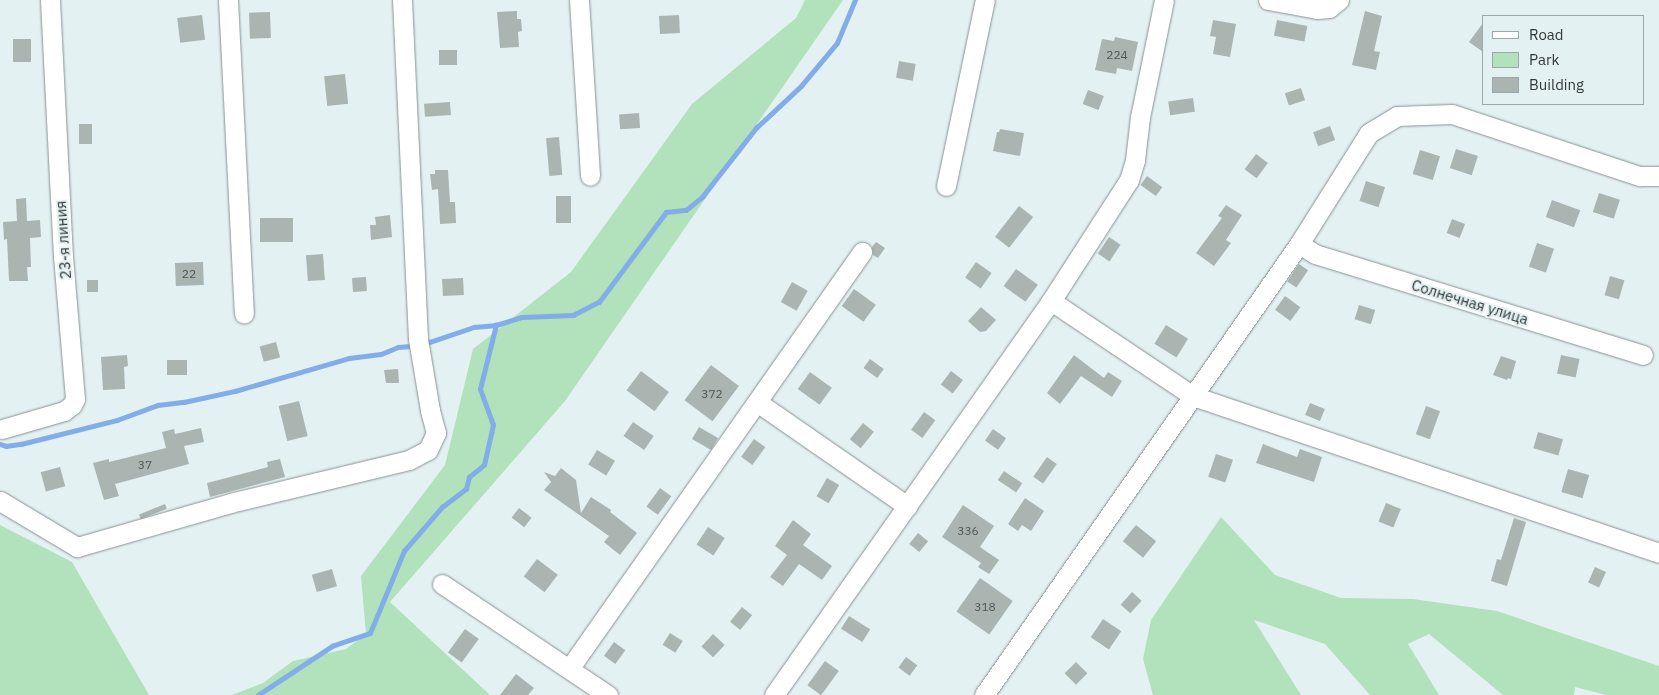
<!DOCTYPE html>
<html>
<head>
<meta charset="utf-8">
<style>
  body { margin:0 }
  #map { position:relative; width:1659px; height:695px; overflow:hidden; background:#e4f1f2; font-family:"IBM Plex Sans",sans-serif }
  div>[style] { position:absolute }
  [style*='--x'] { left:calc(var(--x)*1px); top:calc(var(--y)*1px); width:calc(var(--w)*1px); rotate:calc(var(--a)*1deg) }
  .green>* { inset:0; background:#b2e2bb }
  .stream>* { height:4.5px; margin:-2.25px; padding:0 2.25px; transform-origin:2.25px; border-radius:2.25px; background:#82ade8 }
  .building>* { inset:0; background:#aab5b2; transform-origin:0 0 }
  .roads { filter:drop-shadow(0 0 1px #879293) drop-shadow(0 0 1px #879293) }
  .minor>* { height:19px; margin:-9.5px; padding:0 9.5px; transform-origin:9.5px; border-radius:9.5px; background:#fff }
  span { translate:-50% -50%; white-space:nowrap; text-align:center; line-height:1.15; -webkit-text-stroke:4px #e4f1f2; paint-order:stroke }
  .number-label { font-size:12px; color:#505656 }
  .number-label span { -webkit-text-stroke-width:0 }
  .street-label { font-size:15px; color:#323737 }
  .legend { position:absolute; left:1482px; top:15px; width:162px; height:90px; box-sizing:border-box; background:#e4f1f2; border:1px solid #9da7a7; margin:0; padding:6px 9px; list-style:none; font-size:15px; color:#323737 }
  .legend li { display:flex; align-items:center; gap:10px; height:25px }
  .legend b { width:25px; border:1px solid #9da7a7 }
</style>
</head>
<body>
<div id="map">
  <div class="green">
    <div style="clip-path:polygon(805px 0,843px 0,565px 401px,390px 602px,490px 695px,232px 695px,263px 683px,293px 661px,346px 649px,366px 634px,361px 576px,445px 465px,473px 349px,571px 272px,692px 104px,796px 18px)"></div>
    <div style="clip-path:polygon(1221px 517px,1275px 575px,1341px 598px,1413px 599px,1497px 611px,1659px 666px,1659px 695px,1606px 695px,1575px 687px,1574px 695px,1503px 695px,1429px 634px,1408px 644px,1439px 695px,1370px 695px,1325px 644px,1254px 620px,1301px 695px,1153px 695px,1143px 659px,1151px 620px)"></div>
    <div style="clip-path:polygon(0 525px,72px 562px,149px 695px,0 695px)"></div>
  </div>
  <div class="stream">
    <div style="--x:424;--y:344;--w:53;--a:-18.8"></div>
    <div style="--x:474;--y:327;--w:22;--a:-5"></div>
    <div style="--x:0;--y:444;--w:6;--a:18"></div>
    <div style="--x:6;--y:446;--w:15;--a:-8"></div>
    <div style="--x:21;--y:444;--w:99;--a:-14"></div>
    <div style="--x:117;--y:420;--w:44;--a:-20.1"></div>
    <div style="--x:158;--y:405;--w:26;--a:-7"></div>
    <div style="--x:184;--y:402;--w:52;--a:-12.2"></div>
    <div style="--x:235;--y:391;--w:119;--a:-16.1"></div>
    <div style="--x:349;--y:358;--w:32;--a:-7"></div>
    <div style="--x:381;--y:354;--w:18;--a:-22"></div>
    <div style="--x:398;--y:347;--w:16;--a:-4"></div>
    <div style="--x:258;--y:695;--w:89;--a:-33.5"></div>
    <div style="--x:332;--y:646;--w:40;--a:-18.9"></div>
    <div style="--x:370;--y:633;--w:89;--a:-67.5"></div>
    <div style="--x:404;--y:551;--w:58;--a:-49.2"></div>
    <div style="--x:442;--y:507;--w:30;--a:-37"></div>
    <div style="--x:466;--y:489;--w:12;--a:-76"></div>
    <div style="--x:469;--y:477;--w:19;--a:-39"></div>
    <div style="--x:484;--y:465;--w:41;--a:-77.3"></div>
    <div style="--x:493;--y:425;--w:38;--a:-110"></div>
    <div style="--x:480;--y:389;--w:66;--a:-76"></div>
    <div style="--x:496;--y:325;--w:27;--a:-17"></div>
    <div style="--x:522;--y:317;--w:51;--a:-2.2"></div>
    <div style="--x:573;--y:315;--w:29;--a:-27"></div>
    <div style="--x:599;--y:302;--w:112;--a:-53.3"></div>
    <div style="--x:666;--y:212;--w:20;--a:-6"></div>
    <div style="--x:686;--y:210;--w:21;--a:-39"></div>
    <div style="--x:702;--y:197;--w:88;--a:-52"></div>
    <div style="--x:756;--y:128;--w:62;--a:-43"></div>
    <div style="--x:801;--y:86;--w:56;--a:-50.1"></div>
    <div style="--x:837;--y:43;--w:47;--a:-67.3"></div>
  </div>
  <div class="building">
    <div style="clip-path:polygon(517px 11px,517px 19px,521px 19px,522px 31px,518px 32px,519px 47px,500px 48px,497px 12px)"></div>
    <div style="clip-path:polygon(1365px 11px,1382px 16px,1374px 51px,1380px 52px,1376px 70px,1352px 65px)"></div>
    <div style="left:270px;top:12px;width:26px;height:21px;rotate:88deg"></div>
    <div style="left:202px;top:15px;width:25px;height:25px;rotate:83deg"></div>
    <div style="left:679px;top:15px;width:18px;height:20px;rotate:87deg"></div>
    <div style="clip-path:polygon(1213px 20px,1236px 24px,1230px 57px,1213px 54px,1216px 37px,1210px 36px)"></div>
    <div style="left:1277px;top:20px;width:31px;height:16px;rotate:11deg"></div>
    <div style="clip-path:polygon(1483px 23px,1483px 52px,1469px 42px)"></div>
    <div style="clip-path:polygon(1115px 37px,1138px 42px,1132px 71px,1117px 68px,1116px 74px,1095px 70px,1102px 39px,1114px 41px)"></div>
    <div style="left:13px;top:39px;width:18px;height:23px"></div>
    <div style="left:457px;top:50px;width:15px;height:18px;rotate:90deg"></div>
    <div style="left:899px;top:61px;width:17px;height:17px;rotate:10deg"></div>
    <div style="left:345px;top:74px;width:30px;height:21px;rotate:84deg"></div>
    <div style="left:1301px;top:88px;width:13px;height:17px;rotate:72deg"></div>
    <div style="left:1088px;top:90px;width:17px;height:15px;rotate:21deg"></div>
    <div style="left:1193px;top:98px;width:14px;height:25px;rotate:82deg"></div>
    <div style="left:450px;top:102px;width:13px;height:26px;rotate:86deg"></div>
    <div style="left:639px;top:113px;width:15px;height:20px;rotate:86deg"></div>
    <div style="left:92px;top:124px;width:20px;height:13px;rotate:90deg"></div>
    <div style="left:1330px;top:126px;width:15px;height:18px;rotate:70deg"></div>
    <div style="clip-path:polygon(1000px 129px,1024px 133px,1020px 156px,993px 151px,997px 132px,999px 132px)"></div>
    <div style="left:559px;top:137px;width:38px;height:13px;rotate:85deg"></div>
    <div style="left:1456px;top:149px;width:23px;height:20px;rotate:18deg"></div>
    <div style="left:1420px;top:150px;width:21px;height:25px;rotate:17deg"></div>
    <div style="left:1256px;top:154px;width:15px;height:19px;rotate:37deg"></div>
    <div style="clip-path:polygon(435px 170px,448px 170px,450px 202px,455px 202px,456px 223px,440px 224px,438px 189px,432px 190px,430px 174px,435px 174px)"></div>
    <div style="left:1147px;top:176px;width:19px;height:11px;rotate:36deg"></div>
    <div style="left:1366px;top:181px;width:20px;height:21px;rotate:18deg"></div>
    <div style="left:1599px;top:193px;width:22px;height:20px;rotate:18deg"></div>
    <div style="left:556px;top:196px;width:15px;height:27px"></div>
    <div style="clip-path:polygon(26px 198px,27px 221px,40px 220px,41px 237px,30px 238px,31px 267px,27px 267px,28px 281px,9px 281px,7px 239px,4px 240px,3px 222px,17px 221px,16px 199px)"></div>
    <div style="left:1552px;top:200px;width:30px;height:18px;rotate:20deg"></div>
    <div style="clip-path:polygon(1226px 205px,1242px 215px,1226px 240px,1231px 243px,1214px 266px,1196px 253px,1222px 218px,1218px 216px)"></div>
    <div style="left:1019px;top:206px;width:18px;height:39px;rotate:38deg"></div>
    <div style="clip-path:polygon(390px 215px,392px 237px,371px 240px,370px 225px,376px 225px,375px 217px)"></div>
    <div style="left:260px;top:218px;width:33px;height:24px"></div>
    <div style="left:1452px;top:219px;width:14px;height:15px;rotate:21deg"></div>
    <div style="left:1109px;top:237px;width:14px;height:20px;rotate:34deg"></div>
    <div style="clip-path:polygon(876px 242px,885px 248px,878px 258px,873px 255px,872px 247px)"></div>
    <div style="left:1537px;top:243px;width:18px;height:25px;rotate:19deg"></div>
    <div style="left:323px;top:254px;width:26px;height:17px;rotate:86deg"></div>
    <div style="left:203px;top:262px;width:23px;height:28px;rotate:88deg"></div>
    <div style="left:976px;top:262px;width:19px;height:19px;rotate:35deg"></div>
    <div style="left:1299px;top:264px;width:11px;height:21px;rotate:34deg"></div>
    <div style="left:1016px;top:269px;width:27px;height:21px;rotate:36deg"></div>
    <div style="left:1610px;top:276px;width:15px;height:20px;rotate:16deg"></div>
    <div style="left:366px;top:277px;width:14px;height:14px;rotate:86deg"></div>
    <div style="left:463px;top:278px;width:17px;height:21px;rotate:87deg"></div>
    <div style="left:87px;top:280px;width:11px;height:12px"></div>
    <div style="left:792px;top:282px;width:18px;height:23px;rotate:29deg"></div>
    <div style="left:854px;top:289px;width:27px;height:21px;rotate:36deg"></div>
    <div style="left:1285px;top:296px;width:19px;height:17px;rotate:36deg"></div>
    <div style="left:1359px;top:305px;width:17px;height:15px;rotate:17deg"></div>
    <div style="clip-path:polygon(981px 307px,996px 320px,986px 331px,980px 332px,968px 321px)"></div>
    <div style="left:1166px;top:325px;width:26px;height:22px;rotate:32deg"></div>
    <div style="left:276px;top:342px;width:16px;height:17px;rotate:75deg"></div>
    <div style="clip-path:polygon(127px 355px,128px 366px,124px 367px,125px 389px,103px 390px,101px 357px)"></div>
    <div style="clip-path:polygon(1074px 355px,1104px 378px,1108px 372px,1122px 381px,1112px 397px,1081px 376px,1060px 404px,1047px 393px)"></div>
    <div style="left:1561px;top:355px;width:19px;height:19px;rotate:12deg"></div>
    <div style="clip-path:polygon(1501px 356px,1516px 361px,1511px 379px,1508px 378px,1507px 380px,1493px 375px)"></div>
    <div style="left:870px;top:359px;width:17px;height:11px;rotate:36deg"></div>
    <div style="left:167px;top:360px;width:20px;height:15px"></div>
    <div style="left:711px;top:365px;width:35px;height:44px;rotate:37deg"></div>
    <div style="clip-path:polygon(398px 369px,399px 383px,386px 383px,384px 370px)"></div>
    <div style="left:641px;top:371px;width:35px;height:24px;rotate:37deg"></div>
    <div style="left:951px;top:371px;width:15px;height:17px;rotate:37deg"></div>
    <div style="left:810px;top:372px;width:27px;height:21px;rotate:36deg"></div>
    <div style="left:299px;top:401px;width:36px;height:21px;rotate:76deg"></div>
    <div style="left:1310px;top:403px;width:16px;height:13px;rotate:22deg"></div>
    <div style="left:1426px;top:406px;width:15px;height:30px;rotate:20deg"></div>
    <div style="left:924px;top:412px;width:14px;height:22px;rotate:36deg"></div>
    <div style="left:633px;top:422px;width:25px;height:17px;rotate:34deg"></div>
    <div style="left:863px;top:423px;width:14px;height:21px;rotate:39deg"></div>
    <div style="left:699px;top:427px;width:22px;height:14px;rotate:30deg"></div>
    <div style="clip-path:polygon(201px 428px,204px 442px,184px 446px,189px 464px,115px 484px,119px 496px,104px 500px,93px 463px,109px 459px,109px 462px,166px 448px,162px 432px,174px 429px,175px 434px)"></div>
    <div style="left:993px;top:429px;width:16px;height:14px;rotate:35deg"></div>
    <div style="left:1538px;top:432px;width:26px;height:17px;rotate:16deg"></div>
    <div style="left:754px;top:439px;width:14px;height:22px;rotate:36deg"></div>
    <div style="clip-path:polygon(1263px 444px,1297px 457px,1300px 449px,1322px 457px,1314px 482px,1256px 463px)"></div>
    <div style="left:597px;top:450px;width:21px;height:17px;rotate:31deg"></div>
    <div style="left:1216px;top:454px;width:18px;height:24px;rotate:19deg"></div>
    <div style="left:1047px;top:457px;width:12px;height:24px;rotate:35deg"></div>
    <div style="clip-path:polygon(280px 459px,285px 477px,210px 497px,207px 483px,268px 467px,267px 462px)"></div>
    <div style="left:60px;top:467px;width:20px;height:20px;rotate:75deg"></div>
    <div style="clip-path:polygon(561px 468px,576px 480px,581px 513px,591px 497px,611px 510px,610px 512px,637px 533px,620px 555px,604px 542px,609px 536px,544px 490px,551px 482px,544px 472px,555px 476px)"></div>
    <div style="left:1568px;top:469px;width:22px;height:24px;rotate:16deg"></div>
    <div style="left:1004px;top:471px;width:22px;height:11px;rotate:34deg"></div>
    <div style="left:827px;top:478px;width:14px;height:21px;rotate:30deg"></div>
    <div style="left:660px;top:488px;width:14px;height:23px;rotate:36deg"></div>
    <div style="clip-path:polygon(1025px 498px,1044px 511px,1031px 531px,1022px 525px,1018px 531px,1008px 524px)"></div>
    <div style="left:1386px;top:503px;width:16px;height:20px;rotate:22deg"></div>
    <div style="left:165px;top:504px;width:5px;height:28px;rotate:68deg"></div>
    <div style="clip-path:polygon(963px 505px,994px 526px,980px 547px,999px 560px,989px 574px,978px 567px,981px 563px,942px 537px)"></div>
    <div style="left:519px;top:508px;width:16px;height:12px;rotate:38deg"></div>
    <div style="clip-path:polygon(1514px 518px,1526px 522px,1507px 586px,1491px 581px,1497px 559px,1501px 560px)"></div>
    <div style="clip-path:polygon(793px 520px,811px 534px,803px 545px,832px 566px,822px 580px,799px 564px,783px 586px,770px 577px,787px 555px,775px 546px)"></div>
    <div style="left:1136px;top:525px;width:26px;height:21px;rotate:39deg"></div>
    <div style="left:708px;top:527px;width:20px;height:21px;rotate:33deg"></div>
    <div style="left:918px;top:533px;width:13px;height:14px;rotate:39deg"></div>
    <div style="left:537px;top:559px;width:26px;height:22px;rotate:37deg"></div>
    <div style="left:1595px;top:567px;width:12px;height:17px;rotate:24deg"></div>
    <div style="left:332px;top:569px;width:18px;height:21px;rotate:74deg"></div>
    <div style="left:980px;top:578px;width:40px;height:41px;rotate:35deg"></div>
    <div style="left:1132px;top:592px;width:13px;height:17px;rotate:42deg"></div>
    <div style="left:742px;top:607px;width:13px;height:19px;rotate:39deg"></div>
    <div style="left:849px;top:616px;width:25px;height:15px;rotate:32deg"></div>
    <div style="left:1103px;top:619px;width:22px;height:22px;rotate:34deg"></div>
    <div style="left:465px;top:629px;width:17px;height:29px;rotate:36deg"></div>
    <div style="left:670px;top:633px;width:15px;height:14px;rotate:32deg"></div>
    <div style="left:713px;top:634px;width:16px;height:17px;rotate:43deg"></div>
    <div style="left:614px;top:642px;width:14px;height:17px;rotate:36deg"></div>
    <div style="left:906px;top:657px;width:14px;height:13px;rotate:36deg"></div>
    <div style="left:825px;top:661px;width:17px;height:30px;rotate:36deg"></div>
    <div style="left:1076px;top:662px;width:16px;height:16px;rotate:45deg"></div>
    <div style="clip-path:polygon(516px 674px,534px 688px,528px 695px,500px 695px)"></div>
  </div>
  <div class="roads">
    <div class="minor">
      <div style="--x:228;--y:0;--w:314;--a:87.1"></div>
      <div style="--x:579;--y:0;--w:176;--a:86.4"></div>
      <div style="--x:1268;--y:0;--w:50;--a:10.4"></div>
      <div style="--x:1317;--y:9;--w:12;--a:-5"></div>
      <div style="--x:1329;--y:8;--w:13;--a:-39"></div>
      <div style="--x:946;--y:186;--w:190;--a:-78.2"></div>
      <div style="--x:1299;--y:244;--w:19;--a:32"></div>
      <div style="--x:1315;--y:254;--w:343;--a:17.1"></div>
      <div style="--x:1051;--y:301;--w:171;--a:33.8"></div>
      <div style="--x:1193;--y:396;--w:492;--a:18.6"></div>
      <div style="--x:757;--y:402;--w:183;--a:34.7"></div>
      <div style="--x:2;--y:429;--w:65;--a:-16.2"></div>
      <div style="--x:64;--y:411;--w:10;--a:-37"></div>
      <div style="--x:72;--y:405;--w:7;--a:-63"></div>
      <div style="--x:75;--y:399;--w:143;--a:-94.8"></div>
      <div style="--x:63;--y:257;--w:257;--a:-92.9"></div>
      <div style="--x:0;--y:501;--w:90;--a:30.9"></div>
      <div style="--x:77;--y:547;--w:159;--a:-16"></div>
      <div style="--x:230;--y:503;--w:184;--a:-13.5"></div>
      <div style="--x:409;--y:460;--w:21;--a:-28"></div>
      <div style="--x:428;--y:450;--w:19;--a:-65"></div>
      <div style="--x:436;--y:433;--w:24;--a:-105"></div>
      <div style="--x:430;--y:410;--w:72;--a:-99.6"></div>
      <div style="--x:418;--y:339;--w:339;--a:-92.7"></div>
      <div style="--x:442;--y:584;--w:200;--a:33.8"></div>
      <div style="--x:569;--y:669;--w:510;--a:-54.91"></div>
      <div style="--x:774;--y:695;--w:482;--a:-54.9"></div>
      <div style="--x:1051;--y:301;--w:144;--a:-57.2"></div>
      <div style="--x:1129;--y:180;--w:21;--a:-73"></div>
      <div style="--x:1135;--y:160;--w:43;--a:-83.4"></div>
      <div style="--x:1140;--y:117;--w:119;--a:-78.4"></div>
      <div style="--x:984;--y:695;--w:550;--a:-55.07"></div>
      <div style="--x:1299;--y:244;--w:131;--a:-57.8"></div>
      <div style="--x:1369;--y:133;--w:33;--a:-31"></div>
      <div style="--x:1397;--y:116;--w:55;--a:-2.1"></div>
      <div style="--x:1452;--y:114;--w:198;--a:18.3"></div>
      <div style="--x:1640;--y:176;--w:19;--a:0"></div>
    </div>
  </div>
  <div class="number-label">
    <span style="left:1117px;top:55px">224</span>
    <span style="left:189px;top:274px">22</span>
    <span style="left:712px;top:394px">372</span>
    <span style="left:145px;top:465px">37</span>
    <span style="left:968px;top:531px">336</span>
    <span style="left:985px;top:607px">318</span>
  </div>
  <div class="street-label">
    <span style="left:63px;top:240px;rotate:-94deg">23-я линия</span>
    <span style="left:1470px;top:302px;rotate:17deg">Солнечная улица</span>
  </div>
  <ul class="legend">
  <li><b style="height:6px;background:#fff"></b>Road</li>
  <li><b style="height:14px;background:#b2e2bb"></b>Park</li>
  <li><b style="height:14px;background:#aab5b2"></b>Building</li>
  </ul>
</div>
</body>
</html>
